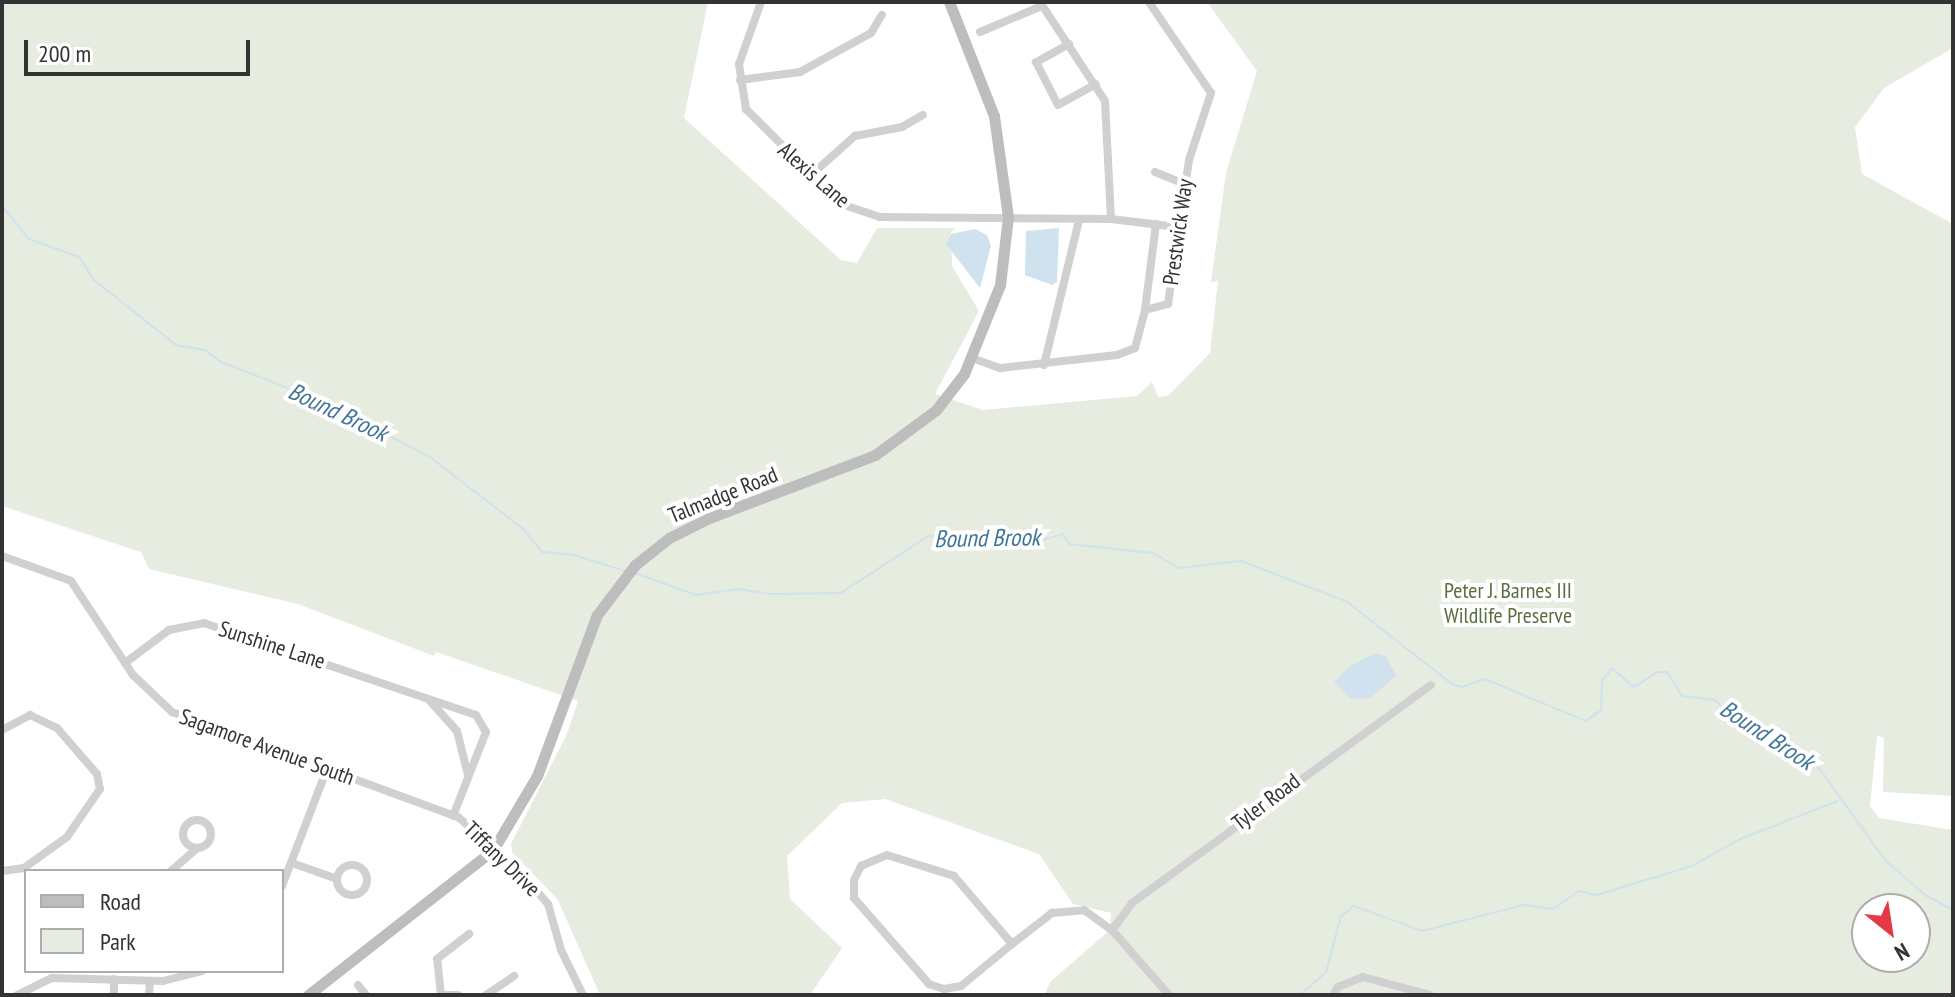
<!DOCTYPE html>
<html>
<head>
<meta charset="utf-8">
<style>
  body { margin:0 }
  #map { position:relative; width:1955px; height:997px; overflow:hidden; background:#fff; font-family:"PT Sans Narrow",sans-serif }
  div>[style] { position:absolute }
  [style*='--x'] { left:calc(var(--x)*1px); top:calc(var(--y)*1px); width:calc(var(--w)*1px); rotate:calc(var(--a)*1deg) }
  .green>* { inset:0; background:#e6ecdf }
  .water>* { inset:0; background:#cfe2ee }
  .stream>* { height:2px; margin:-1px; padding:0 1px; transform-origin:1px; border-radius:1px; background:#cfe2ee }
  .street>* { height:8px; margin:-4px; padding:0 4px; transform-origin:4px; border-radius:4px; background:#d0d0d0 }
  .street>.ring { margin:-4px; padding:0; box-sizing:content-box; background:none; border:8px solid #d0d0d0; border-radius:50% }
  .secondary>* { height:11px; margin:-5.5px; padding:0 5.5px; transform-origin:5.5px; border-radius:5.5px; background:#bdbdbd }
  span { translate:-50% -50%; white-space:nowrap; text-align:center; line-height:1.15; -webkit-text-stroke:8px #fff; paint-order:stroke }
  .street-label { font-size:22px; color:#333 }
  .park-label { font-size:22px; color:#56703f }
  .water-label { font-size:24px; color:#3f7597; font-style:italic }
  .frame { position:absolute; inset:0; border:4px solid #333; pointer-events:none }
  .legend { position:absolute; left:24px; top:869px; width:260px; height:104px; box-sizing:border-box; background:#fff; border:2px solid #adadad; margin:0; padding:10px 14px; list-style:none; font-size:24px; color:#333 }
  .legend li { display:flex; align-items:center; gap:16px; height:40px }
  .legend b { width:40px; border:2px solid #adadad }
  .north { position:absolute; left:1851px; top:893px; width:80px; height:80px; box-sizing:border-box; background:#fff; border:2px solid #adadad; border-radius:50%; rotate:150deg; font-size:22px; font-weight:700; line-height:32px; text-align:center; color:#333 }
  .north::after { content:''; display:block; margin:auto; width:28px; height:36px; background:#e63946; clip-path:polygon(50% 0,100% 100%,50% 72%,0 100%) }
  .scale { position:absolute; left:24px; top:40px; width:226px; height:36px; box-sizing:border-box; border:4px solid #333; border-top:0; padding-left:10px; font-size:24px; line-height:28px; white-space:nowrap; color:#333; -webkit-text-stroke:6px #fff; paint-order:stroke }
</style>
</head>
<body>
<div id="map">
  <div class="green">
    <div style="clip-path:polygon(evenodd,2px 2px,708px 2px,684px 118px,841px 260px,857px 263px,877px 228px,956px 228px,951px 232px,952px 266px,979px 311px,935px 394px,983px 410px,1137px 396px,1152px 382px,1158px 397px,1168px 396px,1210px 353px,1218px 281px,1211px 282px,1226px 173px,1257px 71px,1207px 2px,1953px 2px,1953px 48px,1884px 88px,1855px 127px,1862px 174px,1953px 224px,1953px 796px,1883px 792px,1884px 738px,1877px 735px,1870px 806px,1879px 818px,1953px 830px,1953px 995px,1045px 995px,1050px 982px,1110px 930px,1111px 913px,1073px 904px,1039px 854px,885px 799px,842px 803px,787px 856px,790px 899px,842px 948px,810px 995px,600px 995px,558px 900px,512px 852px,511px 844px,567px 734px,578px 701px,436px 652px,434px 656px,298px 604px,149px 569px,141px 552px,2px 506px,2px 2px,1867px 909px,1915px 909px,1915px 957px,1867px 957px,1867px 909px)"></div>
  </div>
  <div class="water">
    <div style="clip-path:polygon(1059px 228px,1057px 282px,1052px 285px,1025px 275px,1026px 231px)"></div>
    <div style="clip-path:polygon(975px 229px,987px 235px,991px 246px,980px 288px,946px 244px,951px 234px)"></div>
    <div style="clip-path:polygon(1376px 653px,1386px 656px,1396px 676px,1370px 698px,1351px 699px,1334px 682px,1350px 666px)"></div>
  </div>
  <div class="stream">
    <div style="--x:2;--y:206;--w:43;--a:50.7"></div>
    <div style="--x:29;--y:239;--w:53;--a:19.8"></div>
    <div style="--x:79;--y:257;--w:27;--a:57"></div>
    <div style="--x:94;--y:280;--w:105;--a:38.4"></div>
    <div style="--x:176;--y:345;--w:29;--a:10"></div>
    <div style="--x:205;--y:350;--w:18;--a:38"></div>
    <div style="--x:219;--y:361;--w:110;--a:21.4"></div>
    <div style="--x:321;--y:401;--w:123;--a:27.2"></div>
    <div style="--x:430;--y:457;--w:118;--a:37.7"></div>
    <div style="--x:523;--y:529;--w:30;--a:50"></div>
    <div style="--x:542;--y:552;--w:32;--a:5"></div>
    <div style="--x:574;--y:555;--w:53;--a:17.4"></div>
    <div style="--x:635;--y:573;--w:65;--a:19.8"></div>
    <div style="--x:696;--y:595;--w:42;--a:-8.1"></div>
    <div style="--x:738;--y:589;--w:32;--a:9"></div>
    <div style="--x:770;--y:594;--w:71;--a:-0.8"></div>
    <div style="--x:841;--y:593;--w:104;--a:-33.2"></div>
    <div style="--x:928;--y:536;--w:111;--a:2.6"></div>
    <div style="--x:1039;--y:541;--w:25;--a:-16"></div>
    <div style="--x:1063;--y:534;--w:12;--a:59"></div>
    <div style="--x:1069;--y:544;--w:84;--a:6.1"></div>
    <div style="--x:1153;--y:553;--w:30;--a:30"></div>
    <div style="--x:1179;--y:568;--w:62;--a:-6.4"></div>
    <div style="--x:1241;--y:561;--w:112;--a:20.9"></div>
    <div style="--x:1346;--y:601;--w:135;--a:38.1"></div>
    <div style="--x:1452;--y:684;--w:10;--a:17"></div>
    <div style="--x:1462;--y:687;--w:24;--a:-19"></div>
    <div style="--x:1485;--y:679;--w:109;--a:22.6"></div>
    <div style="--x:1586;--y:721;--w:19;--a:-36"></div>
    <div style="--x:1601;--y:710;--w:29;--a:-88"></div>
    <div style="--x:1602;--y:681;--w:16;--a:-52"></div>
    <div style="--x:1612;--y:668;--w:29;--a:41"></div>
    <div style="--x:1634;--y:687;--w:27;--a:-33"></div>
    <div style="--x:1657;--y:672;--w:10;--a:0"></div>
    <div style="--x:1667;--y:672;--w:28;--a:58"></div>
    <div style="--x:1682;--y:696;--w:33;--a:7"></div>
    <div style="--x:1715;--y:700;--w:23;--a:45"></div>
    <div style="--x:1731;--y:716;--w:34;--a:21"></div>
    <div style="--x:1763;--y:728;--w:69;--a:35.5"></div>
    <div style="--x:1819;--y:768;--w:113;--a:54.3"></div>
    <div style="--x:1885;--y:860;--w:53;--a:41.2"></div>
    <div style="--x:1925;--y:895;--w:32;--a:28"></div>
    <div style="--x:1300;--y:995;--w:35;--a:-41"></div>
    <div style="--x:1326;--y:972;--w:58;--a:-75"></div>
    <div style="--x:1341;--y:916;--w:16;--a:-38"></div>
    <div style="--x:1354;--y:906;--w:72;--a:20.2"></div>
    <div style="--x:1422;--y:931;--w:105;--a:-14.3"></div>
    <div style="--x:1524;--y:905;--w:29;--a:8"></div>
    <div style="--x:1553;--y:909;--w:32;--a:-35"></div>
    <div style="--x:1579;--y:891;--w:18;--a:13"></div>
    <div style="--x:1597;--y:895;--w:99;--a:-17"></div>
    <div style="--x:1692;--y:866;--w:55;--a:-29.4"></div>
    <div style="--x:1740;--y:839;--w:105;--a:-21.2"></div>
  </div>
  <div class="street">
    <div style="--x:761;--y:2;--w:66;--a:109.5"></div>
    <div style="--x:739;--y:64;--w:46;--a:81.2"></div>
    <div style="--x:746;--y:109;--w:134;--a:45"></div>
    <div style="--x:841;--y:204;--w:41;--a:18.4"></div>
    <div style="--x:880;--y:217;--w:231;--a:0.5"></div>
    <div style="--x:1111;--y:219;--w:66;--a:6.9"></div>
    <div style="--x:1040;--y:2;--w:118;--a:56.7"></div>
    <div style="--x:1105;--y:101;--w:118;--a:87.1"></div>
    <div style="--x:980;--y:32;--w:67;--a:-22.8"></div>
    <div style="--x:1069;--y:44;--w:38;--a:151"></div>
    <div style="--x:1036;--y:62;--w:48;--a:62.9"></div>
    <div style="--x:1058;--y:105;--w:43;--a:-28.9"></div>
    <div style="--x:740;--y:80;--w:61;--a:-7.6"></div>
    <div style="--x:800;--y:72;--w:81;--a:-28.8"></div>
    <div style="--x:871;--y:33;--w:21;--a:-59"></div>
    <div style="--x:1155;--y:172;--w:31;--a:22"></div>
    <div style="--x:811;--y:175;--w:59;--a:-41.6"></div>
    <div style="--x:855;--y:136;--w:48;--a:-10.8"></div>
    <div style="--x:902;--y:127;--w:24;--a:-30"></div>
    <div style="--x:1145;--y:310;--w:87;--a:-82.7"></div>
    <div style="--x:972;--y:358;--w:30;--a:20"></div>
    <div style="--x:1000;--y:368;--w:118;--a:-6.3"></div>
    <div style="--x:1117;--y:355;--w:19;--a:-21"></div>
    <div style="--x:1135;--y:348;--w:39;--a:-75"></div>
    <div style="--x:1145;--y:310;--w:24;--a:-15"></div>
    <div style="--x:1168;--y:304;--w:146;--a:-81.7"></div>
    <div style="--x:1189;--y:160;--w:71;--a:-71.8"></div>
    <div style="--x:1211;--y:93;--w:110;--a:-124.3"></div>
    <div style="--x:1044;--y:365;--w:149;--a:-76.4"></div>
    <div style="--x:2;--y:556;--w:73;--a:19.9"></div>
    <div style="--x:71;--y:581;--w:113;--a:56.6"></div>
    <div style="--x:133;--y:675;--w:54;--a:43.5"></div>
    <div style="--x:172;--y:712;--w:305;--a:20.2"></div>
    <div style="--x:458;--y:817;--w:77;--a:40.8"></div>
    <div style="--x:516;--y:867;--w:49;--a:49.1"></div>
    <div style="--x:548;--y:904;--w:48;--a:74.2"></div>
    <div style="--x:561;--y:950;--w:50;--a:63.9"></div>
    <div style="--x:125;--y:663;--w:55;--a:-36.9"></div>
    <div style="--x:169;--y:630;--w:36;--a:-11"></div>
    <div style="--x:204;--y:623;--w:287;--a:18.7"></div>
    <div style="--x:476;--y:715;--w:20;--a:60"></div>
    <div style="--x:486;--y:732;--w:90;--a:111.4"></div>
    <div style="--x:430;--y:701;--w:40;--a:48"></div>
    <div style="--x:457;--y:731;--w:45;--a:76"></div>
    <div style="--x:2;--y:730;--w:32;--a:-28"></div>
    <div style="--x:30;--y:715;--w:30;--a:26"></div>
    <div style="--x:57;--y:728;--w:61;--a:49"></div>
    <div style="--x:97;--y:774;--w:15;--a:79"></div>
    <div style="--x:100;--y:789;--w:58;--a:124.5"></div>
    <div style="--x:67;--y:837;--w:53;--a:144.2"></div>
    <div style="--x:24;--y:868;--w:22;--a:172"></div>
    <div class="ring" style="left:183px;top:820px;width:20px;height:20px"></div>
    <div style="--x:887;--y:855;--w:70;--a:17.4"></div>
    <div style="--x:954;--y:876;--w:89;--a:49.5"></div>
    <div style="--x:1012;--y:944;--w:66;--a:140.5"></div>
    <div style="--x:961;--y:986;--w:17;--a:170"></div>
    <div style="--x:944;--y:989;--w:16;--a:-162"></div>
    <div style="--x:929;--y:984;--w:114;--a:-131.1"></div>
    <div style="--x:854;--y:898;--w:18;--a:-90"></div>
    <div style="--x:854;--y:880;--w:16;--a:-63"></div>
    <div style="--x:861;--y:866;--w:28;--a:-23"></div>
    <div style="--x:292;--y:863;--w:48;--a:19.6"></div>
    <div class="ring" style="left:337px;top:865px;width:22px;height:22px"></div>
    <div style="--x:171;--y:871;--w:35;--a:-41"></div>
    <div style="--x:282;--y:886;--w:125;--a:-69"></div>
    <div style="--x:1112;--y:930;--w:34;--a:-53"></div>
    <div style="--x:1132;--y:903;--w:370;--a:-36.1"></div>
    <div style="--x:1012;--y:944;--w:51;--a:-37.8"></div>
    <div style="--x:1052;--y:913;--w:32;--a:-5"></div>
    <div style="--x:1084;--y:910;--w:34;--a:36"></div>
    <div style="--x:1112;--y:930;--w:86;--a:48.8"></div>
    <div style="--x:114;--y:979;--w:16;--a:90"></div>
    <div style="--x:358;--y:985;--w:13;--a:51"></div>
    <div style="--x:17;--y:995;--w:39;--a:-26"></div>
    <div style="--x:52;--y:978;--w:111;--a:1.5"></div>
    <div style="--x:163;--y:981;--w:40;--a:-14.4"></div>
    <div style="--x:149;--y:995;--w:13;--a:-86"></div>
    <div style="--x:441;--y:995;--w:36;--a:-96"></div>
    <div style="--x:437;--y:959;--w:41;--a:-38"></div>
    <div style="--x:443;--y:995;--w:15;--a:0"></div>
    <div style="--x:486;--y:995;--w:34;--a:-34"></div>
    <div style="--x:1333;--y:995;--w:9;--a:-58"></div>
    <div style="--x:1338;--y:987;--w:27;--a:-22"></div>
    <div style="--x:1363;--y:977;--w:69;--a:15"></div>
  </div>
  <div class="secondary">
    <div style="--x:308;--y:995;--w:235;--a:-38.1"></div>
    <div style="--x:493;--y:850;--w:86;--a:-59.3"></div>
    <div style="--x:537;--y:776;--w:172;--a:-69.6"></div>
    <div style="--x:597;--y:615;--w:63;--a:-52.8"></div>
    <div style="--x:635;--y:565;--w:43;--a:-38.5"></div>
    <div style="--x:669;--y:538;--w:45;--a:-26.6"></div>
    <div style="--x:709;--y:518;--w:178;--a:-20.8"></div>
    <div style="--x:875;--y:455;--w:76;--a:-36.4"></div>
    <div style="--x:936;--y:410;--w:46;--a:-52.1"></div>
    <div style="--x:964;--y:374;--w:96;--a:-68"></div>
    <div style="--x:1000;--y:285;--w:68;--a:-83.3"></div>
    <div style="--x:1008;--y:217;--w:102;--a:-97.9"></div>
    <div style="--x:994;--y:116;--w:123;--a:-111.5"></div>
  </div>
  <div class="street-label">
    <span style="left:814px;top:175px;rotate:41deg">Alexis Lane</span>
    <span style="left:1178px;top:232px;rotate:-82deg">Prestwick Way</span>
    <span style="left:723px;top:495px;rotate:-22deg">Talmadge Road</span>
    <span style="left:272px;top:645px;rotate:18deg">Sunshine Lane</span>
    <span style="left:267px;top:747px;rotate:20deg">Sagamore Avenue South</span>
    <span style="left:1266px;top:802px;rotate:-37deg">Tyler Road</span>
    <span style="left:502px;top:859px;rotate:44deg">Tiffany Drive</span>
  </div>
  <div class="park-label">
    <span style="left:1508px;top:603px">Peter J. Barnes III<br>Wildlife Preserve</span>
  </div>
  <div class="water-label">
    <span style="left:338px;top:412px;rotate:25deg">Bound Brook</span>
    <span style="left:987px;top:538px;rotate:-1deg">Bound Brook</span>
    <span style="left:1767px;top:735px;rotate:33deg">Bound Brook</span>
  </div>
  <div class="frame"></div>
  <ul class="legend">
  <li><b style="height:10px;background:#bdbdbd"></b>Road</li>
  <li><b style="height:22px;background:#e6ecdf"></b>Park</li>
  </ul>
  <div class="north">N</div>
  <div class="scale">200 m</div>
</div>
</body>
</html>
